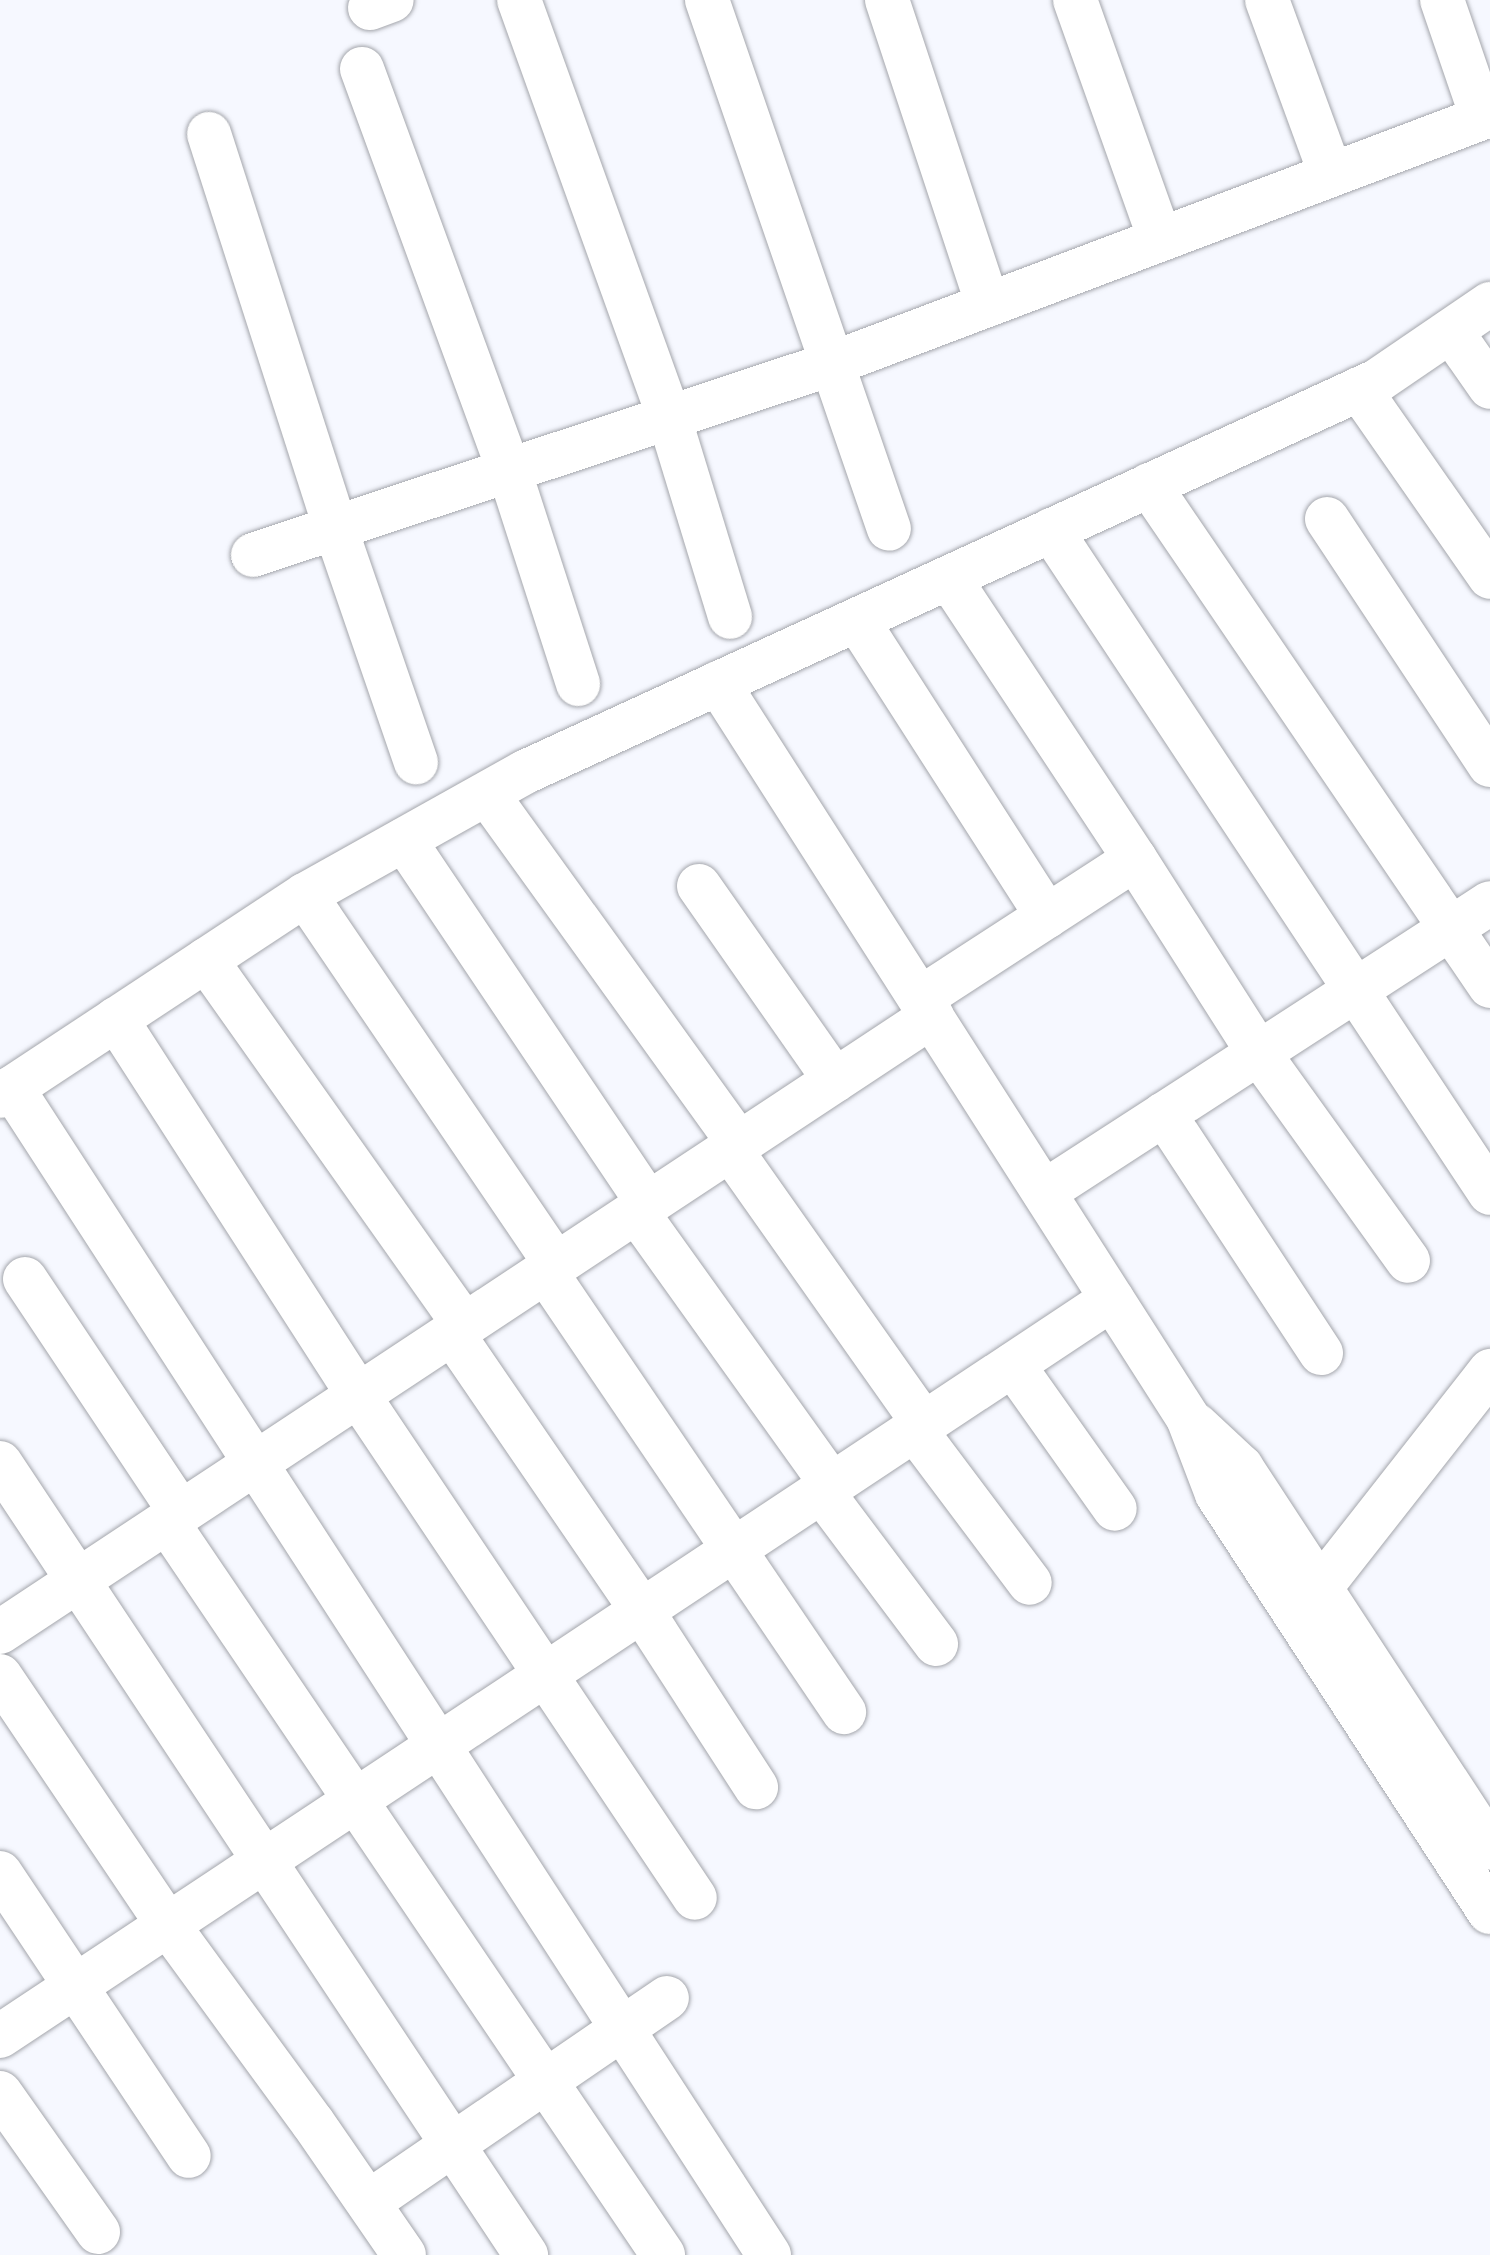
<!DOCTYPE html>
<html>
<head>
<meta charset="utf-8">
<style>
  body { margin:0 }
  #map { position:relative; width:1490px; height:2255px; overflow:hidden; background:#f6f8ff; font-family:Quicksand,sans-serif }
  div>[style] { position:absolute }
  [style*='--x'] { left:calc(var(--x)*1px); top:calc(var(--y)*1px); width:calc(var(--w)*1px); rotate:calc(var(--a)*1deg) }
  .roads { filter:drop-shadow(0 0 2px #a4a6ac) drop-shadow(0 0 2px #a4a6ac) }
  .street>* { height:44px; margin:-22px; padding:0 22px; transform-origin:22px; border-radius:22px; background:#fff }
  span { translate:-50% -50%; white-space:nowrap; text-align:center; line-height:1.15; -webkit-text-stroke:7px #fff; paint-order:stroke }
</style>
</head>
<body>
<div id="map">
  <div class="roads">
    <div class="street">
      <div style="--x:519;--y:0;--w:443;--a:70.2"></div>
      <div style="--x:669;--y:417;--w:209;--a:73"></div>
      <div style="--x:707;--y:0;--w:559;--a:71.01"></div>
      <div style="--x:887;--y:0;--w:321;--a:71.7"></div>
      <div style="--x:1075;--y:0;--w:254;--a:70.4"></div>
      <div style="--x:1267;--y:0;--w:186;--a:69.9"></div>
      <div style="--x:1442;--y:0;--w:124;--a:71.1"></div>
      <div style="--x:370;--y:8;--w:23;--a:-20"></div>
      <div style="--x:362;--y:69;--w:427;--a:69.9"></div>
      <div style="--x:509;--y:470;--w:225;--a:72.1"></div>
      <div style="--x:209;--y:134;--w:413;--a:72.2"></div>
      <div style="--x:335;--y:527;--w:249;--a:71"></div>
      <div style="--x:1451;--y:331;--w:68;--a:55.1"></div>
      <div style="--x:1359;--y:389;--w:229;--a:55.1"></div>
      <div style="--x:1149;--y:485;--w:606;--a:55.76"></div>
      <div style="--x:1327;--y:519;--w:295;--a:56.5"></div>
      <div style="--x:1051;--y:530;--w:795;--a:56.49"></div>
      <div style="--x:253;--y:555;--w:612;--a:-18.29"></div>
      <div style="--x:834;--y:363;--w:701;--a:-20.71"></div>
      <div style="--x:949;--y:578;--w:337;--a:56.5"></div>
      <div style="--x:857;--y:620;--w:352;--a:57.3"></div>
      <div style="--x:718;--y:683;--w:872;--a:57.4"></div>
      <div style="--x:1188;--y:1418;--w:81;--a:69.1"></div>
      <div style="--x:1217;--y:1494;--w:499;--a:56.9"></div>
      <div style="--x:487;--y:794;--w:430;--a:54.2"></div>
      <div style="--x:404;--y:840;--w:437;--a:56.1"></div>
      <div style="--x:699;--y:886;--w:237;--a:55"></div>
      <div style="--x:305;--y:895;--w:447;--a:55.8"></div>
      <div style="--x:206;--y:960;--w:447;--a:54.7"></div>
      <div style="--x:921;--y:998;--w:255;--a:-33"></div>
      <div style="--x:1135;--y:859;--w:229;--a:57.5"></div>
      <div style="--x:1258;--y:1052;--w:257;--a:54.3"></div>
      <div style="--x:116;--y:1019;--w:447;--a:57.2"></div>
      <div style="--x:358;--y:1395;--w:605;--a:56.18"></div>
      <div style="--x:12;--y:1088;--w:1391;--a:57.03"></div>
      <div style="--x:0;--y:1096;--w:365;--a:-33.4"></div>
      <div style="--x:305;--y:895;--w:252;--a:-29.2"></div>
      <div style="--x:525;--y:772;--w:937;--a:-24.65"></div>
      <div style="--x:1377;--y:381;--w:137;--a:-34.3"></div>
      <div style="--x:1164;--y:1114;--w:286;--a:56.7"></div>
      <div style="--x:730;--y:1149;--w:337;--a:54.8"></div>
      <div style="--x:1044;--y:1192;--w:531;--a:-32.94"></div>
      <div style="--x:636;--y:1211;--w:337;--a:54.4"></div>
      <div style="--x:545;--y:1271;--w:533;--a:55.86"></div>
      <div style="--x:25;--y:1279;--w:281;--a:56.3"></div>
      <div style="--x:452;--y:1333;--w:337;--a:55.6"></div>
      <div style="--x:642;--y:1611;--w:210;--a:57.1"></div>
      <div style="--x:1013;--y:1365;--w:176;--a:54.7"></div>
      <div style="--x:1196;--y:1425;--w:62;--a:43"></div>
      <div style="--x:1241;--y:1467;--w:455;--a:56.8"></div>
      <div style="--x:915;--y:1430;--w:191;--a:53.1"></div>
      <div style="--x:0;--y:1463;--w:951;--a:56.41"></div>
      <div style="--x:822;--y:1492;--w:190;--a:53.1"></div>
      <div style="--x:167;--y:1522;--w:885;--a:55.91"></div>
      <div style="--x:1320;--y:1588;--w:276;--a:-51.9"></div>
      <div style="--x:0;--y:1632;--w:1117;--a:-33.46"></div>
      <div style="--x:0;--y:1676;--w:300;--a:56"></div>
      <div style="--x:168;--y:1925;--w:245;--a:53.8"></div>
      <div style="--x:313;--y:2123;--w:160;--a:55.4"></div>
      <div style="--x:0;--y:1873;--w:340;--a:56.3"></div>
      <div style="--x:0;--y:2036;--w:1334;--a:-33.54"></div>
      <div style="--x:0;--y:2093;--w:170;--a:54.8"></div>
      <div style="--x:369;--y:2202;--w:361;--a:-34.4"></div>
    </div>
  </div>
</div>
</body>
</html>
